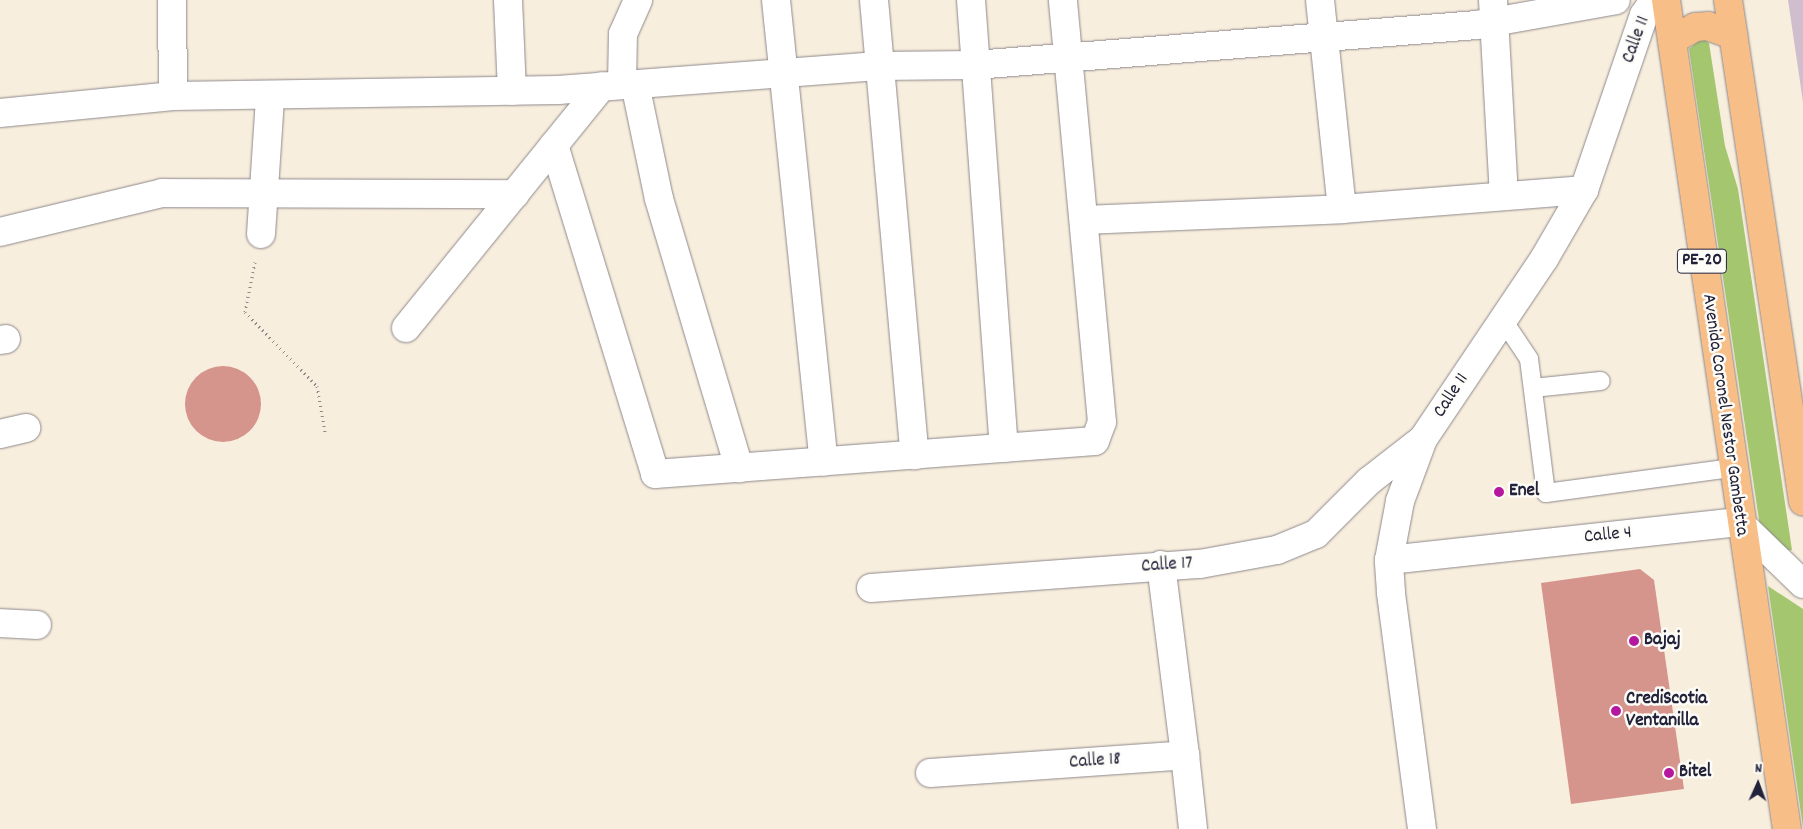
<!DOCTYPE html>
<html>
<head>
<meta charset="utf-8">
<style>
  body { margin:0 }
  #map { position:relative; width:1803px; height:829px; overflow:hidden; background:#f8eedd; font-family:Dekko,sans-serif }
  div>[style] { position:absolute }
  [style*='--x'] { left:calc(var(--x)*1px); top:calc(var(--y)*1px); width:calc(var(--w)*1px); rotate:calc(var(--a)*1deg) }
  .industrial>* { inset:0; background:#d0bdcd }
  .green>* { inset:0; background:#a4c66f }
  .building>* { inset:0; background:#d5948c }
  .round { border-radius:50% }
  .path>* { height:3px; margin-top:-1.5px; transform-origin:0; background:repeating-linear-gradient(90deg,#8d888c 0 1px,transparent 0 5px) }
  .roads { filter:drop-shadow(0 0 1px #8d888c) drop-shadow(0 0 1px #8d888c) }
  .service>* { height:18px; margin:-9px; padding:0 9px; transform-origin:9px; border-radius:9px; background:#fff }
  .pedestrian>* { height:28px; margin:-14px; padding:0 14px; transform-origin:14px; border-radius:14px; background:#fff }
  .minor>* { height:28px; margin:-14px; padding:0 14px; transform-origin:14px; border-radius:14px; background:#fff }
  .tertiary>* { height:28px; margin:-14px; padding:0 14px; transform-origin:14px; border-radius:14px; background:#fff }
  .trunk>* { height:28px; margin:-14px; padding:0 14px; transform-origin:14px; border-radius:14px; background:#f7be87 }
  .dots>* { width:14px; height:14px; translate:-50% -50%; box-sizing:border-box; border:2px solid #fdfcf7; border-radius:50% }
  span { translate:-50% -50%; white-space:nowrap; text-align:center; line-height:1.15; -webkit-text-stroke:5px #fdfcf7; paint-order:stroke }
  .shield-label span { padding:1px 4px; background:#fdfcf7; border:1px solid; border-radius:4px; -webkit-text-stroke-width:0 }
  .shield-label { font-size:18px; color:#22223b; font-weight:700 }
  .street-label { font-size:19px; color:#22223b }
  .poi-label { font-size:19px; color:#22223b; font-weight:700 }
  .left { translate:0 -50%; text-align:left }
  .north { position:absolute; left:1733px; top:759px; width:50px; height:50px; -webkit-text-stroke:4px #fdfcf7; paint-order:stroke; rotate:2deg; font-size:14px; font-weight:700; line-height:20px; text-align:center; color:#22223b }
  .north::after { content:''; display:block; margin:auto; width:18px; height:22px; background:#22223b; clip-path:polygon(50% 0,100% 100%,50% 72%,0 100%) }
</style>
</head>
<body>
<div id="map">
  <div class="industrial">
    <div style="clip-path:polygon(1788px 0,1803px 0,1803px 102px)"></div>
  </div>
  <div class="green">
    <div style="clip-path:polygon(1702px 38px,1709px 43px,1725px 146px,1738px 189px,1792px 550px,1776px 553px,1762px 540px,1689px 49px)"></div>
    <div style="clip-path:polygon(1768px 586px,1803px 609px,1803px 827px)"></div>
  </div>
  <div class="building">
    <div class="round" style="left:185px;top:366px;width:76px;height:76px"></div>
    <div style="clip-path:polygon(1640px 569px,1654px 580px,1684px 789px,1571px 804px,1541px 583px)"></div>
  </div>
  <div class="path">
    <div style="--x:255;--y:262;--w:51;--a:101.3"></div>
    <div style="--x:245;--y:312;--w:103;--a:45.8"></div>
    <div style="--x:317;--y:386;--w:47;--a:80.1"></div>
  </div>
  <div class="roads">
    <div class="service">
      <div style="--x:1503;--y:320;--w:47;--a:56.3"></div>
      <div style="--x:1529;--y:359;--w:135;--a:82.8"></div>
      <div style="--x:1546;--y:493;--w:188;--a:-7.7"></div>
      <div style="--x:1533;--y:388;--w:68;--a:-5.9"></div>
    </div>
    <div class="pedestrian">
      <div style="--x:930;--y:773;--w:256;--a:-4"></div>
      <div style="--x:1185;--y:755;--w:74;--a:83.8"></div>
    </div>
    <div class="minor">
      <div style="--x:172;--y:0;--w:96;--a:89.4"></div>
      <div style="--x:508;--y:0;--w:91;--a:87.5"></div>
      <div style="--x:776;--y:0;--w:464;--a:84.1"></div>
      <div style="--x:874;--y:0;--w:457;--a:84.9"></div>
      <div style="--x:971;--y:0;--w:449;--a:85.8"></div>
      <div style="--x:1320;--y:0;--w:210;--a:84"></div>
      <div style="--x:1493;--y:0;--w:196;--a:86.8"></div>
      <div style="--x:622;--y:84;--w:50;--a:-88.9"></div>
      <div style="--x:623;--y:34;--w:37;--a:-66"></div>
      <div style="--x:635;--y:84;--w:117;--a:78.2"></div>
      <div style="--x:659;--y:199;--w:281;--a:73.4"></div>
      <div style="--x:0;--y:113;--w:174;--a:-5.6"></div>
      <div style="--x:173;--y:96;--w:385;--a:-0.9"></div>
      <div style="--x:558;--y:90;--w:321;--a:-4.3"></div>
      <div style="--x:878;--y:66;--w:97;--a:-0.6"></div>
      <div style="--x:975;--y:65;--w:503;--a:-4.56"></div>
      <div style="--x:1476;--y:25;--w:142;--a:-10.1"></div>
      <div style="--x:554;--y:145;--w:344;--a:72.9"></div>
      <div style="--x:655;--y:474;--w:441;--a:-4.3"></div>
      <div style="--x:1095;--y:441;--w:20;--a:-70"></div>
      <div style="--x:1102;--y:422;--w:424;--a:-95.3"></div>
      <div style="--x:1084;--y:220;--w:258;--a:-2.4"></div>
      <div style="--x:1342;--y:209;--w:243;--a:-4.5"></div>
      <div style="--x:0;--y:232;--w:167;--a:-13.5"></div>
      <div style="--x:162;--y:193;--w:353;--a:0.2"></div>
      <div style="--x:261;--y:234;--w:137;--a:-86.2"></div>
      <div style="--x:406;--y:328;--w:311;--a:-51"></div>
      <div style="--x:0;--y:340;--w:6;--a:-9"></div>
      <div style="--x:0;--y:434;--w:27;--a:-13"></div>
      <div style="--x:1389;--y:560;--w:352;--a:-6.2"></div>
      <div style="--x:1739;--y:522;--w:89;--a:44.1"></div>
      <div style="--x:1161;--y:565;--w:192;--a:82.8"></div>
      <div style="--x:871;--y:588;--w:330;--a:-4.2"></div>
      <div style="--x:1200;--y:564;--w:78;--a:-10.3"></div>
      <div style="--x:1277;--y:550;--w:42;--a:-22.3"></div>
      <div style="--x:1316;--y:534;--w:75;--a:-45"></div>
      <div style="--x:1369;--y:481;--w:68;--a:-37.9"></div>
      <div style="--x:0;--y:623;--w:37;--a:3"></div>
    </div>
    <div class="tertiary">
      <div style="--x:1422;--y:829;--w:239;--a:-97.5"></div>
      <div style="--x:1391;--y:592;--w:32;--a:-94"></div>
      <div style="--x:1389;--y:560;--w:60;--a:-79.4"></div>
      <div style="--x:1400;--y:501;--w:66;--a:-69.6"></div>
      <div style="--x:1423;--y:439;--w:217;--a:-56.1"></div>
      <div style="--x:1544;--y:259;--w:80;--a:-59.9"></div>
      <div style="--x:1584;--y:190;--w:185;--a:-71.1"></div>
      <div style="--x:1644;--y:15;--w:18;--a:-56"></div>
    </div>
    <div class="trunk">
      <div style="--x:1666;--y:0;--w:838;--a:81.7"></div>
      <div style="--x:1728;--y:0;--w:507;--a:81.49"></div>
      <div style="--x:1672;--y:40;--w:26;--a:-29"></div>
      <div style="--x:1695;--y:27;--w:13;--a:-4"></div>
      <div style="--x:1708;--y:26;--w:27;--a:20"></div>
    </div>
  </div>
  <div class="dots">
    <div style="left:1499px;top:492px;background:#b5179e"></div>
    <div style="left:1634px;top:641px;background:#b5179e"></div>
    <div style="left:1616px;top:711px;background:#b5179e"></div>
    <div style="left:1669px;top:773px;background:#b5179e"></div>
  </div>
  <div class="shield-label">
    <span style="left:1702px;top:261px">PE-20</span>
  </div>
  <div class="street-label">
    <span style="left:1637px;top:40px;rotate:-70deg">Calle 11</span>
    <span style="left:1452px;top:396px;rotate:-57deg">Calle 11</span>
    <span style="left:1724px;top:415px;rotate:82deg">Avenida Coronel Nestor Gambetta</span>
    <span style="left:1608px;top:536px;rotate:-6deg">Calle 4</span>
    <span style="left:1167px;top:566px;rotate:-4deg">Calle 17</span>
    <span style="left:1095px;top:762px;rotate:-4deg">Calle 18</span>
  </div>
  <div class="poi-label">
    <span class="left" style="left:1509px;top:492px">Enel</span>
    <span class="left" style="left:1644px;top:641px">Bajaj</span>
    <span class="left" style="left:1626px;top:711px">CrediScotia<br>Ventanilla</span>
    <span class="left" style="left:1679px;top:773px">Bitel</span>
  </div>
  <div class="north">N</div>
</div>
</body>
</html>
